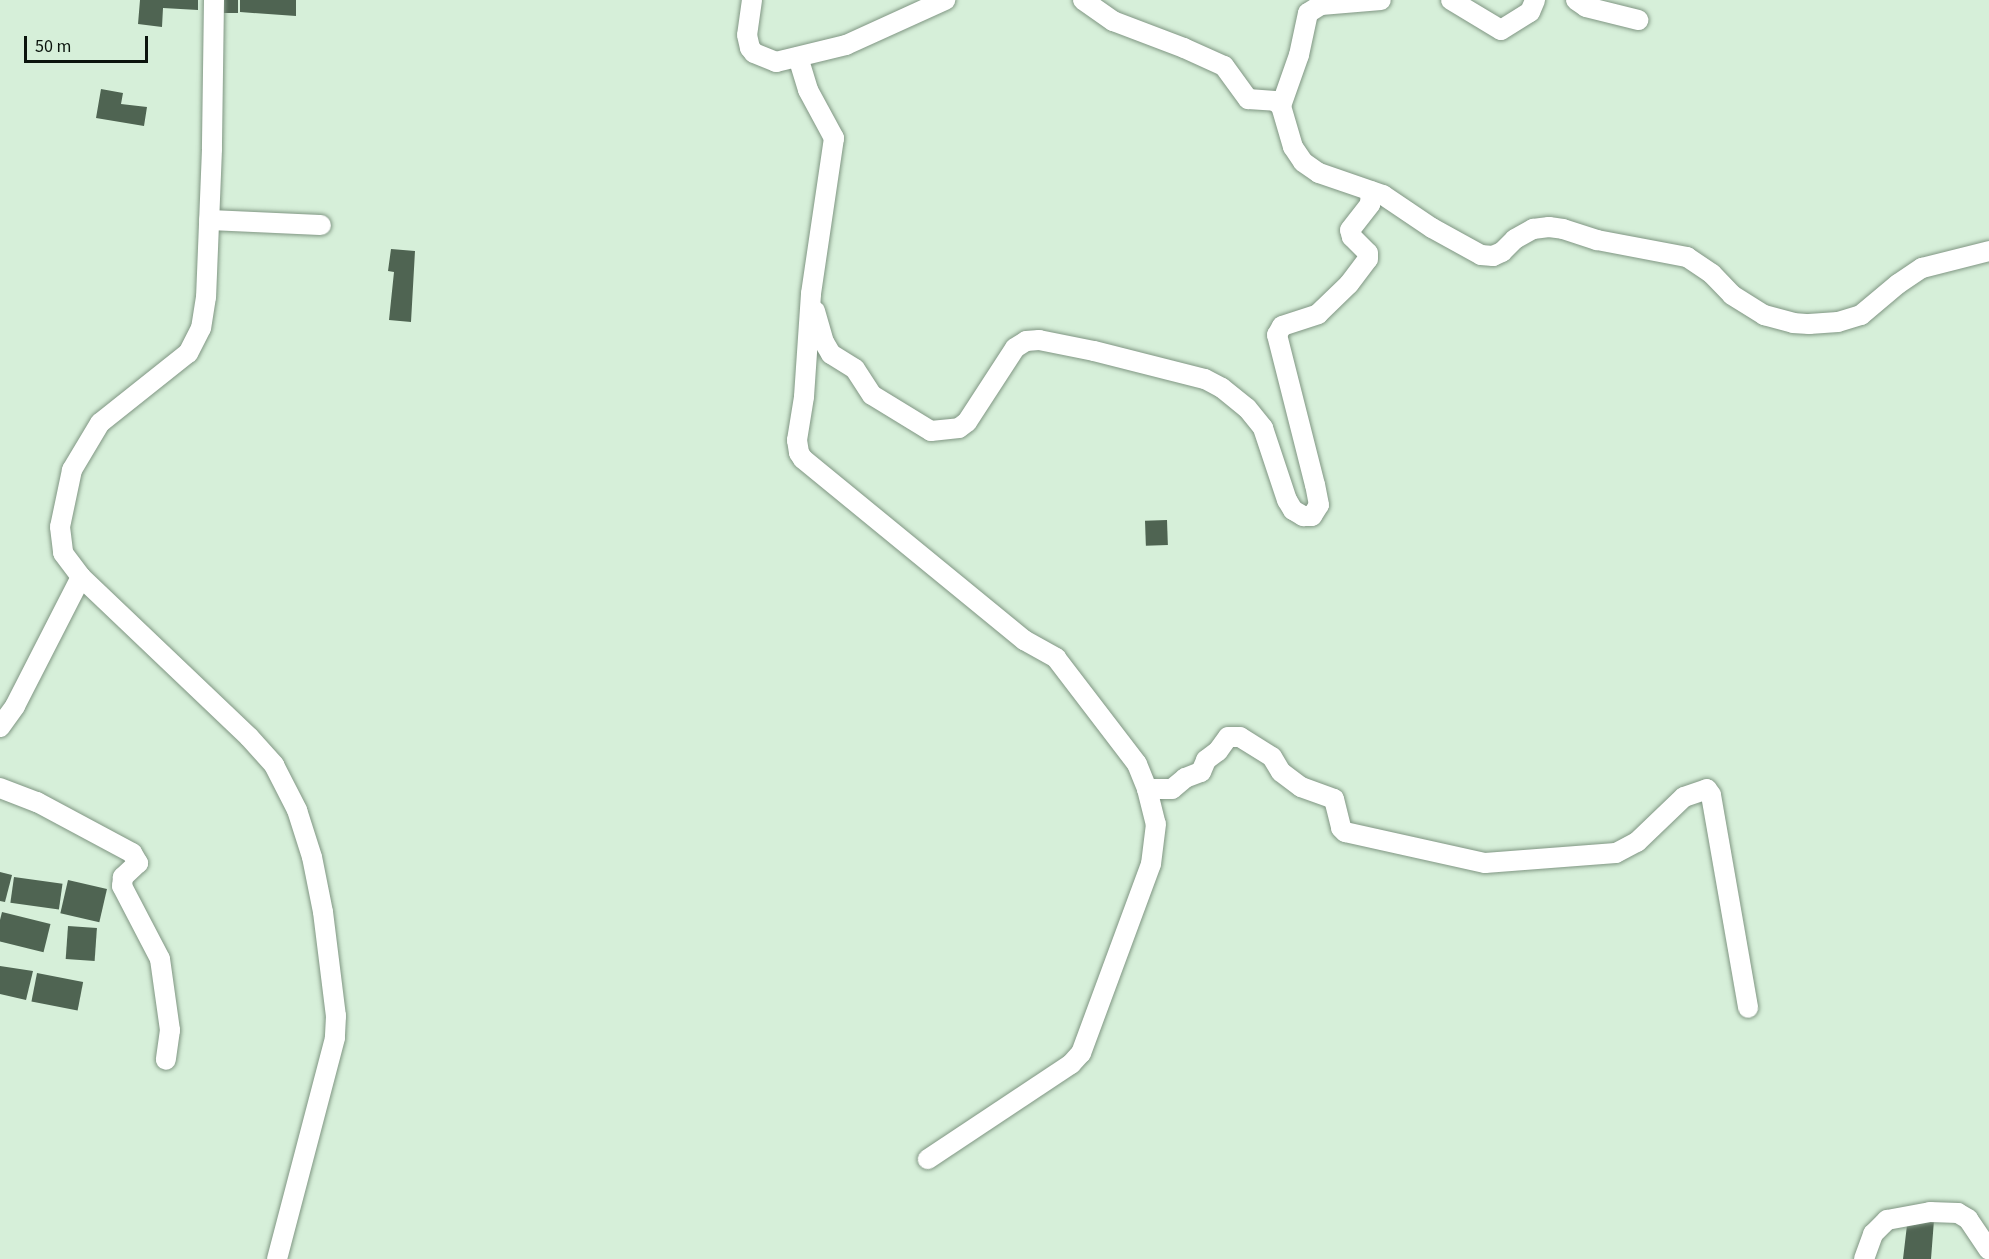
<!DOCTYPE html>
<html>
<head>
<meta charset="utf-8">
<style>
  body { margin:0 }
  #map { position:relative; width:1989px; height:1259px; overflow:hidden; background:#d6efd9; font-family:"Source Sans 3",sans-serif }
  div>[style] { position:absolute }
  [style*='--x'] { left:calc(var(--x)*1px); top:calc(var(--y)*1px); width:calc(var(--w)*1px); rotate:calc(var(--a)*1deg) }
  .building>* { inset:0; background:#4f6452; transform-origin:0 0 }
  .roads { filter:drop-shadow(0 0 2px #809683) drop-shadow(0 0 2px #809683) }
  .minor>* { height:20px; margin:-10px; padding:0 10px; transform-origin:10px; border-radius:10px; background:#fff }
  span { translate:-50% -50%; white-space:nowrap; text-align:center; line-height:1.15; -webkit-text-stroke:6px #d6efd9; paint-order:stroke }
  .scale { position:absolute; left:24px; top:36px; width:124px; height:27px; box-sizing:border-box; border:3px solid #0b140d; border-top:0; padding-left:8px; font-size:18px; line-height:21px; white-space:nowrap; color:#0b140d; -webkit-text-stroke:4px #d6efd9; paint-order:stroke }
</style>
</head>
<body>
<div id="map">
  <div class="building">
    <div style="clip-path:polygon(140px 0,198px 0,198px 10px,163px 8px,162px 27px,138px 24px)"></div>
    <div style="left:216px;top:0;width:22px;height:13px"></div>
    <div style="clip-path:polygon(240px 0,296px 0,296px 16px,240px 12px)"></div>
    <div style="clip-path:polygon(101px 89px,123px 93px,121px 104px,147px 107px,144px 126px,96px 118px)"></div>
    <div style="clip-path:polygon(391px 249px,415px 251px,411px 322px,389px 320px,394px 272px,388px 271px)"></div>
    <div style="left:1167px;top:520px;width:25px;height:22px;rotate:88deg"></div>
    <div style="clip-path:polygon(0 872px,12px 875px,5px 902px,0 901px)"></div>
    <div style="left:14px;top:877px;width:49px;height:26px;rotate:8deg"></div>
    <div style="left:68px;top:880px;width:40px;height:34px;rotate:13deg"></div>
    <div style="left:2px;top:912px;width:50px;height:29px;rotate:14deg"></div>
    <div style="left:68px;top:926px;width:29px;height:33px;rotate:4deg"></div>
    <div style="clip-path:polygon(0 966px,33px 971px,26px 1000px,0 994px)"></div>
    <div style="left:37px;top:973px;width:47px;height:29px;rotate:11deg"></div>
    <div style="clip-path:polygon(1917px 1218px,1934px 1220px,1931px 1259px,1903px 1259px,1907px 1225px,1916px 1225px)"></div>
  </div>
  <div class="roads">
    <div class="minor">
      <div style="--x:214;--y:0;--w:149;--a:90.8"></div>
      <div style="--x:212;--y:149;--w:148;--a:92.3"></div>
      <div style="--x:206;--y:297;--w:31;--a:99"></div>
      <div style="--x:201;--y:328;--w:28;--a:117"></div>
      <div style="--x:188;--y:353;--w:112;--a:141.5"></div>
      <div style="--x:100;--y:423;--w:55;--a:120.8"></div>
      <div style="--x:72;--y:470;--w:58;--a:101.9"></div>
      <div style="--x:60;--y:527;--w:26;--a:83"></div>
      <div style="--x:63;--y:553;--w:30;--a:53"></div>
      <div style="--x:81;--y:577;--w:232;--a:43.6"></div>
      <div style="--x:249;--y:737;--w:38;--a:48"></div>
      <div style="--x:274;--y:765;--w:51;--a:62.9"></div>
      <div style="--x:297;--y:810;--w:49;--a:72.3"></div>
      <div style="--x:312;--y:857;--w:56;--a:78.7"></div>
      <div style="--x:323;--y:912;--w:105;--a:82.9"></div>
      <div style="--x:336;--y:1016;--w:22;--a:93"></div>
      <div style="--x:335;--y:1038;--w:228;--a:104.7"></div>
      <div style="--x:752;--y:0;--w:35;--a:98"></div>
      <div style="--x:747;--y:35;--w:13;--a:77"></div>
      <div style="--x:750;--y:48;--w:6;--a:51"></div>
      <div style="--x:754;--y:53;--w:24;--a:22"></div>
      <div style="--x:776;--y:62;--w:72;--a:-13.7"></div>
      <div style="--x:846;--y:45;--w:109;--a:-24.4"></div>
      <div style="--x:1083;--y:0;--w:37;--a:35"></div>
      <div style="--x:1113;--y:21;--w:76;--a:20.8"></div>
      <div style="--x:1184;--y:48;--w:44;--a:24.2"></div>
      <div style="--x:1224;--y:66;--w:41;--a:54"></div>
      <div style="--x:1248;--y:99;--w:27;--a:4"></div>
      <div style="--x:1275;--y:101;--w:8;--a:40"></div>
      <div style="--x:1281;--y:106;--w:43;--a:73.7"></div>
      <div style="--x:1293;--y:147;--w:18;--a:56"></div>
      <div style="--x:1303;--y:162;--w:19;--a:35"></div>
      <div style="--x:1319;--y:173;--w:68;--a:19"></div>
      <div style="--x:1383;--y:195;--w:59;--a:34"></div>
      <div style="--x:1432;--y:228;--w:56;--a:28.9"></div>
      <div style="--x:1481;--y:255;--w:12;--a:5"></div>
      <div style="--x:1493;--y:256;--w:10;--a:-24"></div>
      <div style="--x:1502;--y:252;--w:18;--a:-45"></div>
      <div style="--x:1515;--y:239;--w:21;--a:-29"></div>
      <div style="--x:1533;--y:229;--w:16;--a:-7"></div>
      <div style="--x:1549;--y:227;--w:14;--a:8"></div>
      <div style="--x:1563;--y:229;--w:36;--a:18"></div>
      <div style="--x:1597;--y:240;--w:92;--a:10.7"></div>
      <div style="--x:1687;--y:257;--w:30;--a:34"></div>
      <div style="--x:1712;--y:274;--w:29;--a:46"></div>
      <div style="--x:1732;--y:295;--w:38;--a:32"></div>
      <div style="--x:1764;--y:315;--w:30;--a:15"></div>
      <div style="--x:1793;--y:323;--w:16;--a:4"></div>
      <div style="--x:1809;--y:324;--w:29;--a:-4"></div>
      <div style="--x:1838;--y:322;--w:24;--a:-17"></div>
      <div style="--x:1861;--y:315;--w:48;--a:-40"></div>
      <div style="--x:1898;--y:284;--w:29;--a:-34"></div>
      <div style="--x:1922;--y:268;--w:69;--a:-14.2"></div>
      <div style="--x:1451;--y:0;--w:58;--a:31"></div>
      <div style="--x:1501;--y:30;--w:34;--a:-32"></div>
      <div style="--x:1530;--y:12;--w:13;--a:-67"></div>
      <div style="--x:1576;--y:0;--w:12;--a:35"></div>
      <div style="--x:1586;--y:7;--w:54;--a:14"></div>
      <div style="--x:798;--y:57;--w:34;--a:73"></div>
      <div style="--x:808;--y:90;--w:55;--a:61.6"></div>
      <div style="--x:834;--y:138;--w:158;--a:98.4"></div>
      <div style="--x:811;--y:294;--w:103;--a:93.9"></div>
      <div style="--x:804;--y:397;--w:44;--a:99.2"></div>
      <div style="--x:797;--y:440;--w:13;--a:81"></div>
      <div style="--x:799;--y:453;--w:7;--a:56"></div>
      <div style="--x:803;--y:459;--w:286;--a:39.3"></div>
      <div style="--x:1024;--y:640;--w:37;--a:29"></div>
      <div style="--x:1056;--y:658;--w:133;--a:52.6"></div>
      <div style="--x:1137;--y:764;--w:27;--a:68"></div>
      <div style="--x:1147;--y:789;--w:36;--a:76"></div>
      <div style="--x:1156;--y:824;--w:40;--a:97.1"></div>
      <div style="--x:1151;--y:864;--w:202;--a:110.3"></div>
      <div style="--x:1081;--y:1053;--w:15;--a:132"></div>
      <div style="--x:1071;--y:1064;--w:172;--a:146.4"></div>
      <div style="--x:1281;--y:106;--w:54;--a:-70.6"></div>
      <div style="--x:1299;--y:55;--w:43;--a:-77.9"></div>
      <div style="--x:1308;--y:13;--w:15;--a:-32"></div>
      <div style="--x:1321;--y:5;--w:60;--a:-4.8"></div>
      <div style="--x:209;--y:220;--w:112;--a:2.6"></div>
      <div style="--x:815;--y:311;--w:32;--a:74"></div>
      <div style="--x:824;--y:342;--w:14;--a:60"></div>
      <div style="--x:831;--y:354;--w:28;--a:32"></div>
      <div style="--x:855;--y:369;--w:31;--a:57"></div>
      <div style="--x:872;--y:395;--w:69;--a:31.4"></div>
      <div style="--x:931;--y:431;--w:28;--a:-6"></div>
      <div style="--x:959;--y:428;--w:10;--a:-37"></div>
      <div style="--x:967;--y:422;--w:88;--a:-57"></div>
      <div style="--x:1015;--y:348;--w:13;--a:-32"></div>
      <div style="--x:1026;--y:341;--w:13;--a:-4"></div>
      <div style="--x:1039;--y:340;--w:56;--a:11.3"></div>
      <div style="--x:1094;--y:351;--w:114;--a:14.2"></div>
      <div style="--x:1205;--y:379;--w:19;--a:28"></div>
      <div style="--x:1222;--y:388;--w:32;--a:39"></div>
      <div style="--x:1247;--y:408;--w:26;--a:51"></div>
      <div style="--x:1263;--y:428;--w:76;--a:71.6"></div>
      <div style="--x:1287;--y:500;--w:12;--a:59"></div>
      <div style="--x:1293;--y:510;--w:12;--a:31"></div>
      <div style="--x:1303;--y:516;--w:9;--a:0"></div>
      <div style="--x:1312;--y:516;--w:13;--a:-58"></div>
      <div style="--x:1319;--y:505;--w:20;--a:-101"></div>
      <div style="--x:1315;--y:485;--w:155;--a:-104.2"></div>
      <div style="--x:1277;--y:335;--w:10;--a:-61"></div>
      <div style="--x:1282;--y:326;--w:38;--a:-18"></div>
      <div style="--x:1318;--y:314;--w:43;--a:-44.1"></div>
      <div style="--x:1349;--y:284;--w:31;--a:-53"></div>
      <div style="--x:1368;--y:259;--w:6;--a:-90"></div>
      <div style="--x:1368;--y:253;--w:23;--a:-135"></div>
      <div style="--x:1352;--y:237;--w:7;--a:-106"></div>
      <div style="--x:1350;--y:230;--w:33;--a:-52"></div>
      <div style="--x:1370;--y:204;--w:13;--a:-86"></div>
      <div style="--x:0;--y:727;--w:26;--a:-54"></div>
      <div style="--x:15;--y:706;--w:145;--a:-62.9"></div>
      <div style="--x:0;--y:788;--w:40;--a:21"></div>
      <div style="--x:37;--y:802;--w:108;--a:28.2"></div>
      <div style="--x:132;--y:853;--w:12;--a:59"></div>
      <div style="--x:138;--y:863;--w:21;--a:137"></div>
      <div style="--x:123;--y:877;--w:9;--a:96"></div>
      <div style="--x:122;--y:886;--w:82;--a:62.5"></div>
      <div style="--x:160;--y:959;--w:72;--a:82"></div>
      <div style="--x:170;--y:1030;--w:30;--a:98"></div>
      <div style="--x:1147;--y:789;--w:25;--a:0"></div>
      <div style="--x:1172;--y:789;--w:17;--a:-40"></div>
      <div style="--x:1185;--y:778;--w:17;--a:-21"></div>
      <div style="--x:1201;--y:772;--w:13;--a:-67"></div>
      <div style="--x:1206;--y:760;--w:15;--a:-37"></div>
      <div style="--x:1218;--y:751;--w:17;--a:-54"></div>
      <div style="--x:1228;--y:737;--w:12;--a:0"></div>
      <div style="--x:1240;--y:737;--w:38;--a:32"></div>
      <div style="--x:1272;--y:757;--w:17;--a:59"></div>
      <div style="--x:1281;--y:772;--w:25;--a:37"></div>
      <div style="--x:1301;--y:787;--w:35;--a:20"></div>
      <div style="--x:1334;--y:799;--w:30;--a:76"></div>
      <div style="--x:1341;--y:828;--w:6;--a:45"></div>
      <div style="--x:1345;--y:832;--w:143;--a:12.5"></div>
      <div style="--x:1485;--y:863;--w:131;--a:-4.4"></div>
      <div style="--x:1616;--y:853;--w:24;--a:-28"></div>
      <div style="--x:1637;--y:842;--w:65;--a:-43.8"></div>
      <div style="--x:1684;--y:797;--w:24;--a:-19"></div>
      <div style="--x:1707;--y:789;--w:7;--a:56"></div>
      <div style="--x:1711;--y:795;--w:216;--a:80.1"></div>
      <div style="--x:1864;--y:1259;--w:27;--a:-70"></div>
      <div style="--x:1873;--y:1234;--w:20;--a:-45"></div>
      <div style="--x:1887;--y:1220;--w:44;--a:-10.5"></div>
      <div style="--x:1930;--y:1212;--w:28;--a:2"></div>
      <div style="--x:1958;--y:1213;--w:12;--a:31"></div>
      <div style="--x:1968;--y:1219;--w:37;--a:56"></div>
    </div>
  </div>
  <div class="scale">50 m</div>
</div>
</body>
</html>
